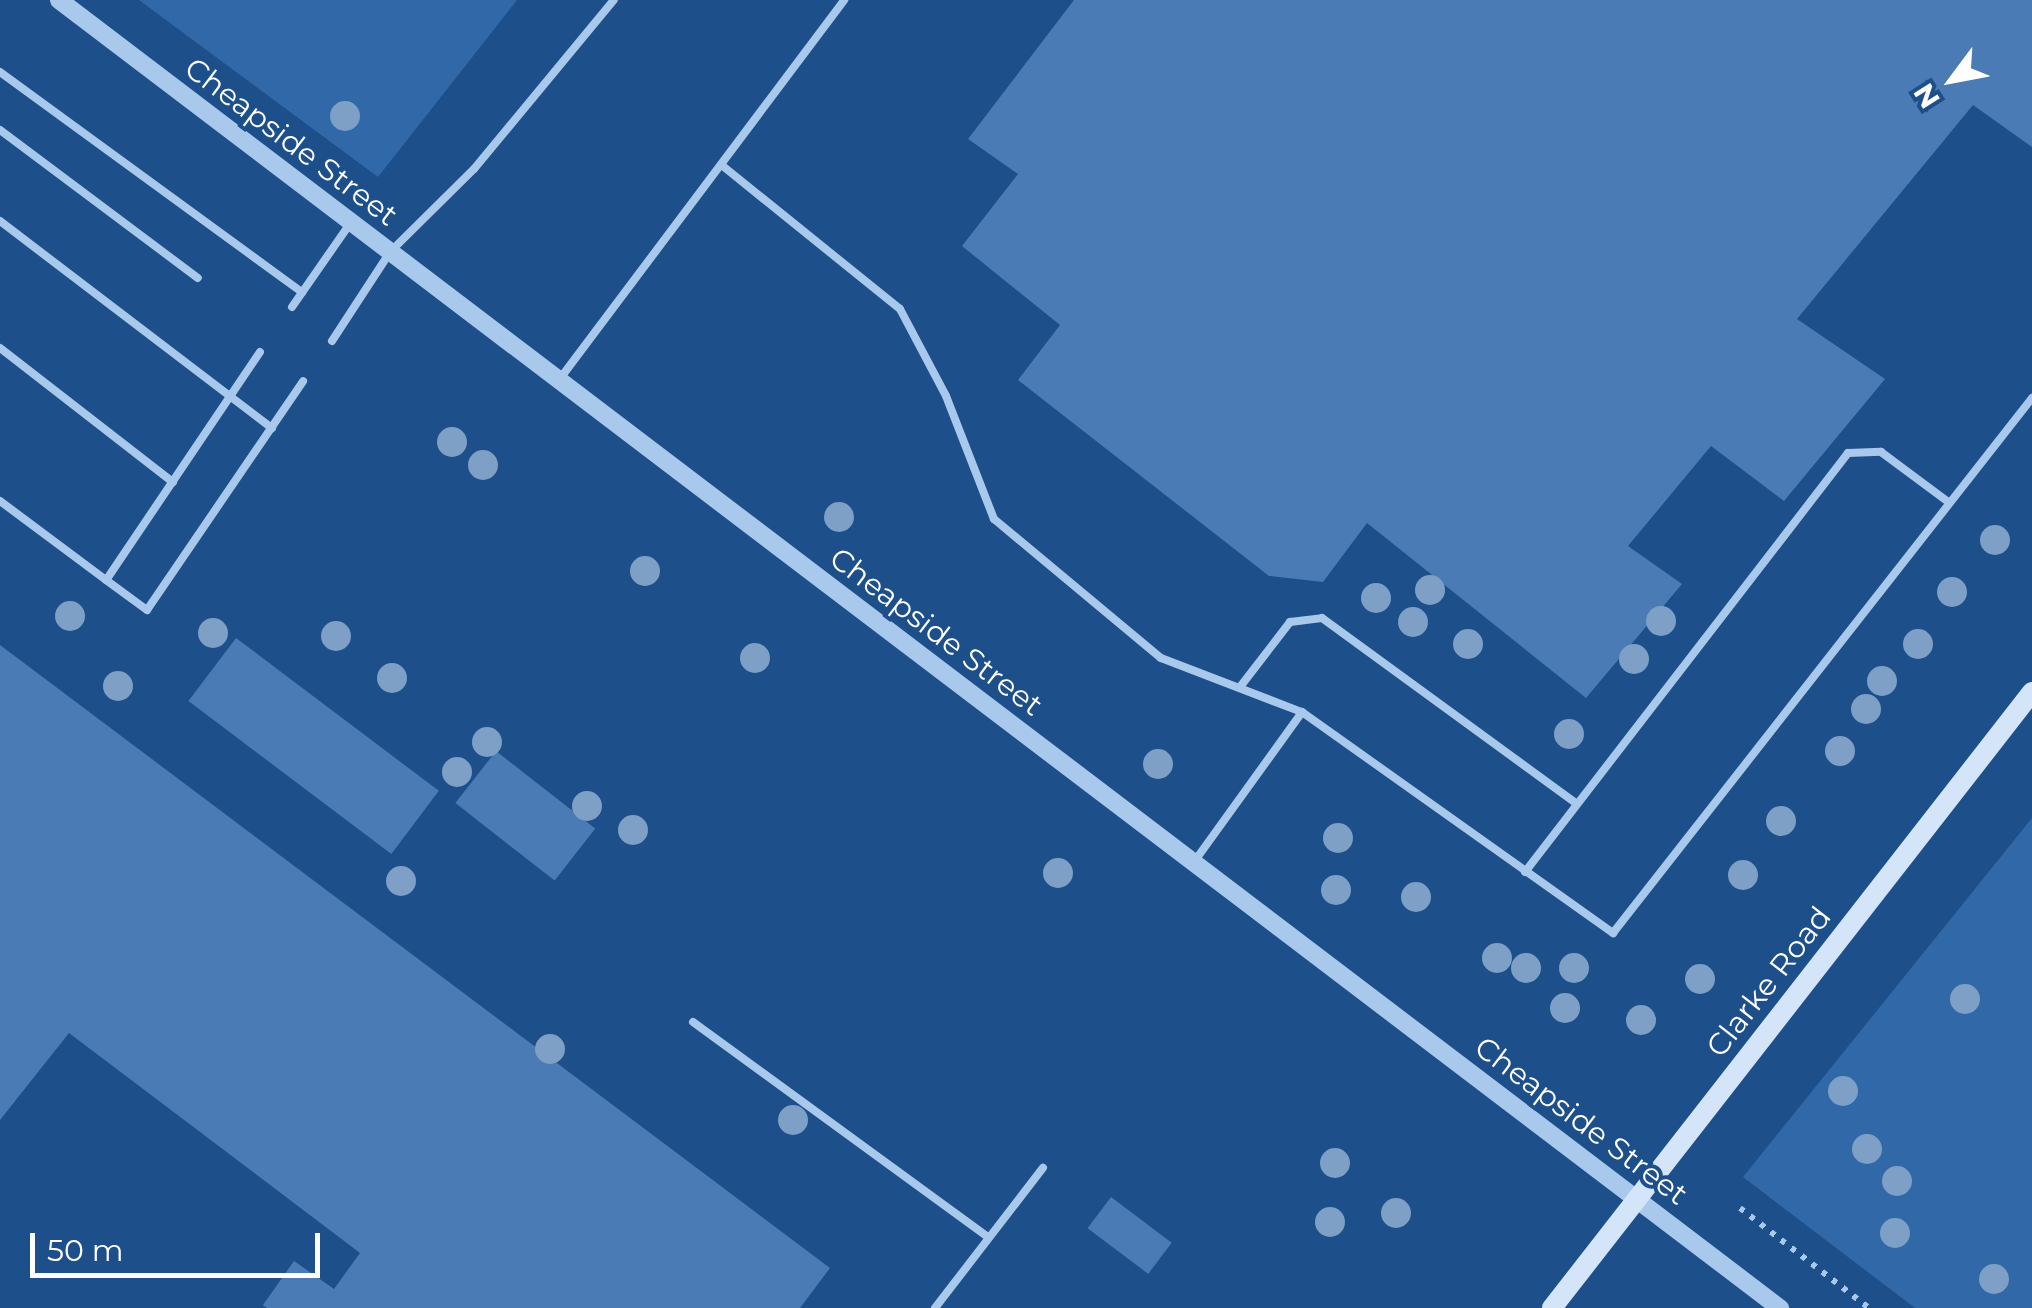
<!DOCTYPE html>
<html>
<head>
<meta charset="utf-8">
<style>
  body { margin:0 }
  #map { position:relative; width:2032px; height:1308px; overflow:hidden; background:#1d4f8a; font-family:Montserrat,sans-serif }
  div>[style] { position:absolute }
  [style*='--x'] { left:calc(var(--x)*1px); top:calc(var(--y)*1px); width:calc(var(--w)*1px); rotate:calc(var(--a)*1deg) }
  .green>* { inset:0; background:#3169a8 }
  .building>* { inset:0; background:#4a7bb4; transform-origin:0 0 }
  .path>* { height:6px; margin-top:-3px; transform-origin:0; background:repeating-linear-gradient(90deg,#a8c8ec 0 5px,transparent 0 13px) }
  .service>* { height:8px; margin:-4px; padding:0 4px; transform-origin:4px; border-radius:4px; background:#a8c8ec }
  .tertiary>* { height:18px; margin:-9px; padding:0 9px; transform-origin:9px; border-radius:9px; background:#a8c8ec }
  .secondary>* { height:20px; margin:-10px; padding:0 10px; transform-origin:10px; border-radius:10px; background:#d4e5f9 }
  .trees>* { width:30px; height:30px; margin:-15px; border-radius:50%; background:#7ea0c7 }
  span { translate:-50% -50%; white-space:nowrap; text-align:center; line-height:1.15; -webkit-text-stroke:8px #1d4f8a; paint-order:stroke }
  .street-label { font-size:30px; color:#fff }
  .north { position:absolute; left:1902px; top:30px; width:100px; height:100px; -webkit-text-stroke:8px #1d4f8a; paint-order:stroke; rotate:238deg; font-size:28px; font-weight:700; line-height:40px; text-align:center; color:#fff }
  .north::after { content:''; display:block; margin:auto; width:35px; height:45px; background:#fff; clip-path:polygon(50% 0,100% 100%,50% 72%,0 100%) }
  .scale { position:absolute; left:30px; top:1233px; width:290px; height:45px; box-sizing:border-box; border:5px solid #fff; border-top:0; padding-left:12px; font-size:30px; line-height:35px; white-space:nowrap; color:#fff; -webkit-text-stroke:8px #1d4f8a; paint-order:stroke }
</style>
</head>
<body>
<div id="map">
  <div class="green">
    <div style="clip-path:polygon(139px 0,517px 0,378px 177px)"></div>
    <div style="clip-path:polygon(2032px 818px,2032px 1308px,1915px 1308px,1743px 1177px)"></div>
  </div>
  <div class="building">
    <div style="clip-path:polygon(1074px 0,2032px 0,2032px 147px,1973px 105px,1797px 319px,1885px 379px,1784px 501px,1711px 446px,1628px 546px,1682px 584px,1586px 698px,1367px 523px,1323px 582px,1269px 576px,1018px 380px,1060px 325px,962px 246px,1018px 174px,968px 139px)"></div>
    <div style="left:236px;top:638px;width:254px;height:79px;rotate:37deg"></div>
    <div style="clip-path:polygon(0 645px,830px 1268px,800px 1308px,267px 1308px,263px 1305px,294px 1261px,334px 1289px,360px 1253px,69px 1033px,0 1120px)"></div>
    <div style="left:496px;top:751px;width:126px;height:66px;rotate:38deg"></div>
    <div style="left:1111px;top:1197px;width:76px;height:39px;rotate:37deg"></div>
  </div>
  <div class="path">
    <div style="--x:1740;--y:1208;--w:163;--a:37.8"></div>
  </div>
  <div class="service">
    <div style="--x:0;--y:72;--w:374;--a:36.1"></div>
    <div style="--x:0;--y:130;--w:247;--a:36.8"></div>
    <div style="--x:724;--y:167;--w:226;--a:38.9"></div>
    <div style="--x:900;--y:309;--w:98;--a:62.1"></div>
    <div style="--x:946;--y:396;--w:132;--a:68.7"></div>
    <div style="--x:994;--y:519;--w:217;--a:39.8"></div>
    <div style="--x:1161;--y:658;--w:151;--a:21"></div>
    <div style="--x:1302;--y:712;--w:382;--a:35.4"></div>
    <div style="--x:1613;--y:933;--w:680;--a:-51.93"></div>
    <div style="--x:0;--y:221;--w:342;--a:37.3"></div>
    <div style="--x:292;--y:307;--w:103;--a:-55.2"></div>
    <div style="--x:332;--y:341;--w:106;--a:-56.9"></div>
    <div style="--x:390;--y:252;--w:118;--a:-44.7"></div>
    <div style="--x:474;--y:169;--w:219;--a:-50.4"></div>
    <div style="--x:0;--y:348;--w:219;--a:37.8"></div>
    <div style="--x:260;--y:352;--w:275;--a:124"></div>
    <div style="--x:106;--y:580;--w:51;--a:36.2"></div>
    <div style="--x:147;--y:610;--w:277;--a:-55.7"></div>
    <div style="--x:559;--y:380;--w:475;--a:-53.1"></div>
    <div style="--x:0;--y:501;--w:132;--a:36.7"></div>
    <div style="--x:1240;--y:687;--w:82;--a:-52.4"></div>
    <div style="--x:1290;--y:622;--w:32;--a:-7"></div>
    <div style="--x:1322;--y:618;--w:314;--a:36.1"></div>
    <div style="--x:1194;--y:862;--w:185;--a:-54.2"></div>
    <div style="--x:1525;--y:872;--w:529;--a:-52.37"></div>
    <div style="--x:1848;--y:453;--w:33;--a:-2"></div>
    <div style="--x:1881;--y:452;--w:82;--a:36.6"></div>
    <div style="--x:693;--y:1022;--w:365;--a:36.1"></div>
    <div style="--x:935;--y:1308;--w:177;--a:-52.4"></div>
  </div>
  <div class="tertiary">
    <div style="--x:59;--y:0;--w:2162;--a:37.24"></div>
  </div>
  <div class="secondary">
    <div style="--x:1552;--y:1308;--w:781;--a:-52.07"></div>
  </div>
  <div class="trees">
    <div style="left:345px;top:116px"></div>
    <div style="left:452px;top:442px"></div>
    <div style="left:483px;top:465px"></div>
    <div style="left:839px;top:517px"></div>
    <div style="left:1995px;top:540px"></div>
    <div style="left:645px;top:571px"></div>
    <div style="left:1430px;top:590px"></div>
    <div style="left:1952px;top:592px"></div>
    <div style="left:1376px;top:598px"></div>
    <div style="left:70px;top:616px"></div>
    <div style="left:1661px;top:621px"></div>
    <div style="left:1413px;top:622px"></div>
    <div style="left:213px;top:633px"></div>
    <div style="left:336px;top:636px"></div>
    <div style="left:1468px;top:644px"></div>
    <div style="left:1918px;top:644px"></div>
    <div style="left:755px;top:658px"></div>
    <div style="left:1634px;top:659px"></div>
    <div style="left:392px;top:678px"></div>
    <div style="left:1882px;top:681px"></div>
    <div style="left:118px;top:686px"></div>
    <div style="left:1866px;top:709px"></div>
    <div style="left:1569px;top:734px"></div>
    <div style="left:487px;top:742px"></div>
    <div style="left:1840px;top:751px"></div>
    <div style="left:1158px;top:764px"></div>
    <div style="left:457px;top:772px"></div>
    <div style="left:587px;top:806px"></div>
    <div style="left:1781px;top:821px"></div>
    <div style="left:633px;top:830px"></div>
    <div style="left:1338px;top:838px"></div>
    <div style="left:1058px;top:873px"></div>
    <div style="left:1743px;top:875px"></div>
    <div style="left:401px;top:881px"></div>
    <div style="left:1336px;top:890px"></div>
    <div style="left:1416px;top:897px"></div>
    <div style="left:1497px;top:958px"></div>
    <div style="left:1526px;top:968px"></div>
    <div style="left:1574px;top:968px"></div>
    <div style="left:1700px;top:979px"></div>
    <div style="left:1965px;top:999px"></div>
    <div style="left:1565px;top:1008px"></div>
    <div style="left:1641px;top:1020px"></div>
    <div style="left:550px;top:1049px"></div>
    <div style="left:1843px;top:1091px"></div>
    <div style="left:793px;top:1120px"></div>
    <div style="left:1867px;top:1149px"></div>
    <div style="left:1335px;top:1163px"></div>
    <div style="left:1897px;top:1181px"></div>
    <div style="left:1396px;top:1213px"></div>
    <div style="left:1330px;top:1222px"></div>
    <div style="left:1895px;top:1233px"></div>
    <div style="left:1994px;top:1279px"></div>
  </div>
  <div class="street-label">
    <span style="left:291px;top:142px;rotate:37deg">Cheapside Street</span>
    <span style="left:936px;top:632px;rotate:37deg">Cheapside Street</span>
    <span style="left:1769px;top:982px;rotate:-52deg">Clarke Road</span>
    <span style="left:1581px;top:1121px;rotate:37deg">Cheapside Street</span>
  </div>
  <div class="north">N</div>
  <div class="scale">50 m</div>
</div>
</body>
</html>
